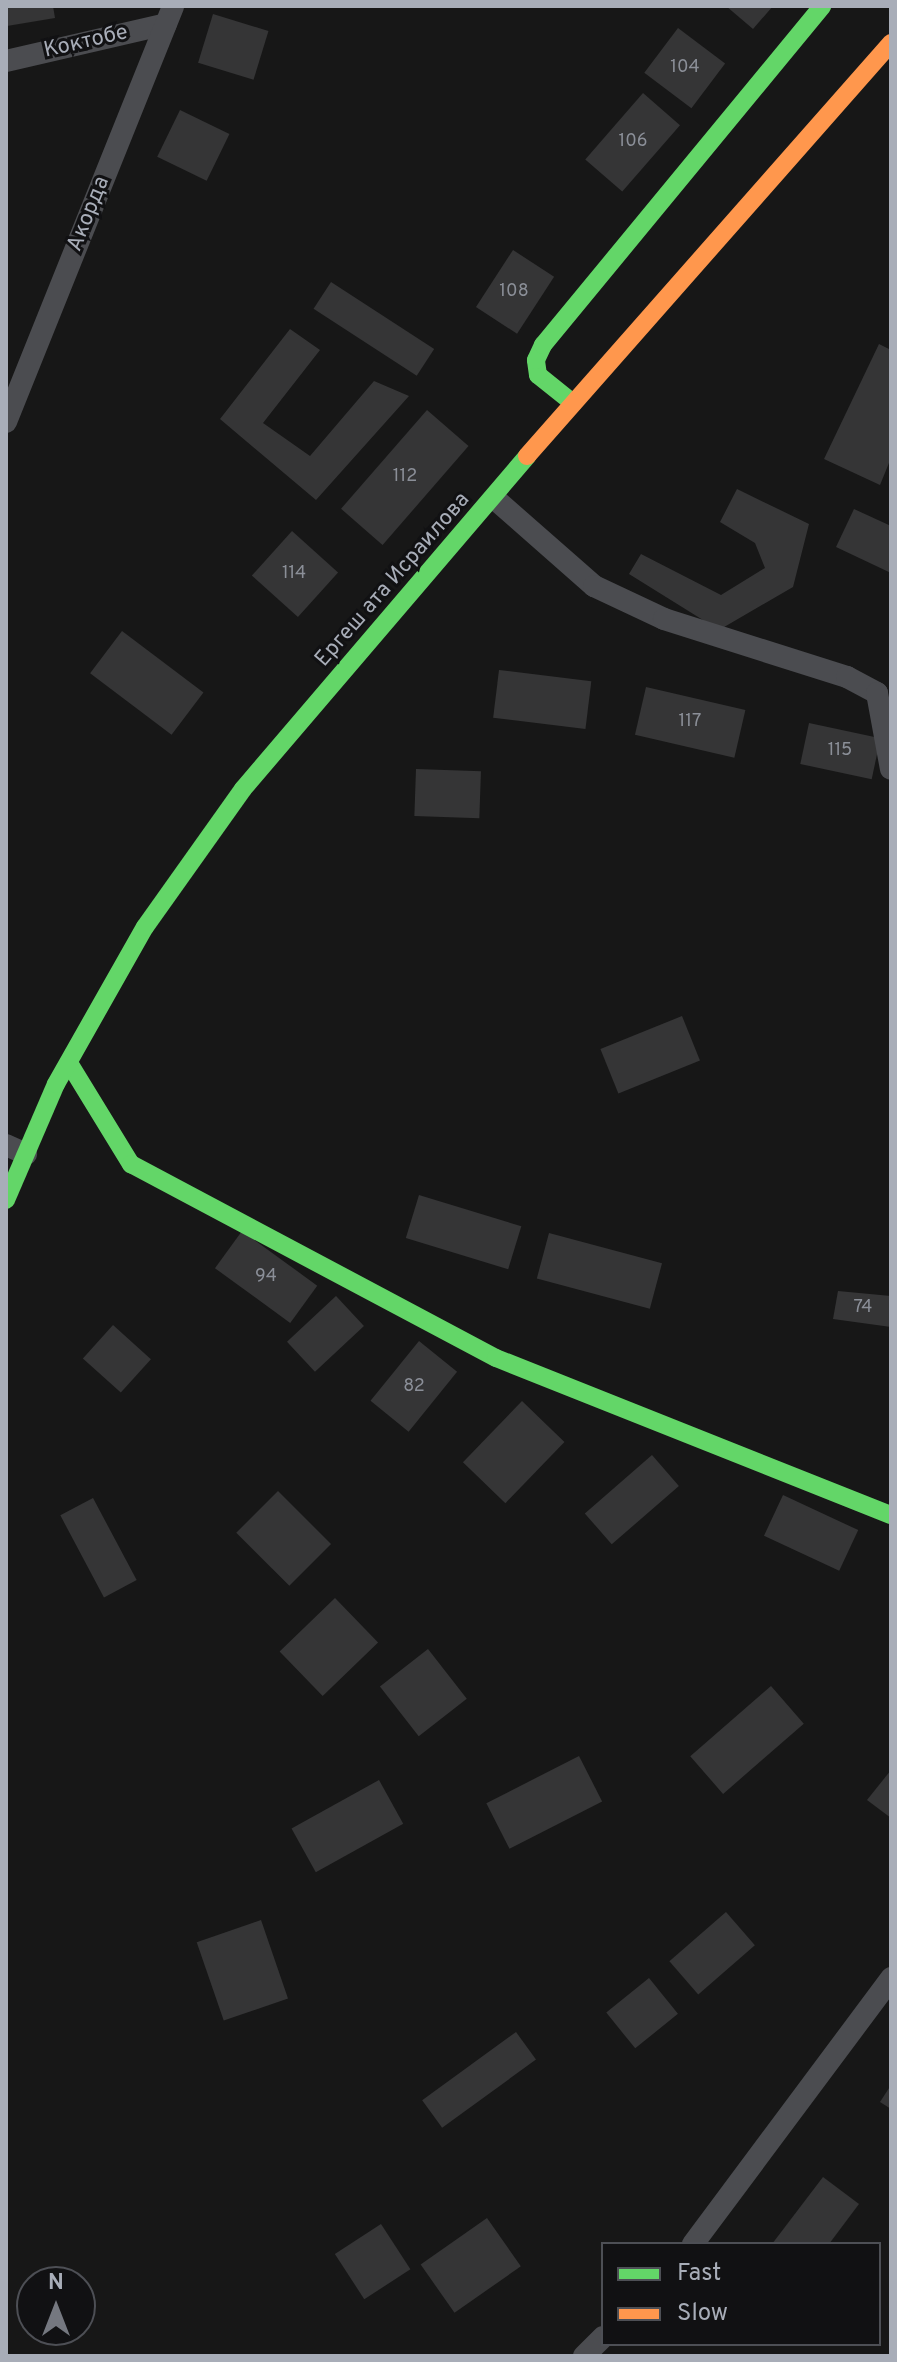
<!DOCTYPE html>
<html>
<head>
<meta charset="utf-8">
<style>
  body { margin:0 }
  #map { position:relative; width:897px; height:2362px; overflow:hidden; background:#171717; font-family:Overpass,sans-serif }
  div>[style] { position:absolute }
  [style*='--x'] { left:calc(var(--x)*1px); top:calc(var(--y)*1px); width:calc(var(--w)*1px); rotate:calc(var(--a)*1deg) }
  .building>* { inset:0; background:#353536; transform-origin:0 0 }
  .street>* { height:22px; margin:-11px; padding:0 11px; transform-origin:11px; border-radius:11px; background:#4b4c50 }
  .fast>* { height:18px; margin:-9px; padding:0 9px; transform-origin:9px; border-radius:9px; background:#63d668 }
  .slow>* { height:18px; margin:-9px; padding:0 9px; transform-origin:9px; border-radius:9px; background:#ff974d }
  span { translate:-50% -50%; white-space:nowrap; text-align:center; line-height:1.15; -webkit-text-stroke:6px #111113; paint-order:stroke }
  .number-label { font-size:18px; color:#8b8f98 }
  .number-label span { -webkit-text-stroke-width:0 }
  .street-label { font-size:22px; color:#a8adb8 }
  .frame { position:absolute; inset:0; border:8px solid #a8adb8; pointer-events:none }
  .legend { position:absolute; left:601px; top:2242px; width:280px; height:104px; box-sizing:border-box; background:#111113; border:2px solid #4d4f55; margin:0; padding:10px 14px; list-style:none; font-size:24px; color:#a8adb8 }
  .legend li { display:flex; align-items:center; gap:16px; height:40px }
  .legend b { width:40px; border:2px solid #4d4f55 }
  .north { position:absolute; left:16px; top:2266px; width:80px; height:80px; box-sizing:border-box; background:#111113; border:2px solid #4d4f55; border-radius:50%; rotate:0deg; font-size:22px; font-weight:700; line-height:32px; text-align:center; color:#a8adb8 }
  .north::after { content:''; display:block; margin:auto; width:28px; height:36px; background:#757880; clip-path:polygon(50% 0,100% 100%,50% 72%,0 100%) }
</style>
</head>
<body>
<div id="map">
  <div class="building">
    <div style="clip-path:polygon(6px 6px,53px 6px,55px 18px,7px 26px)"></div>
    <div style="clip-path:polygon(726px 6px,773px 6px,753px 29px)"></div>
    <div style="left:213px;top:14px;width:58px;height:51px;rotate:17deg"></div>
    <div style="left:678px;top:28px;width:59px;height:56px;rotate:37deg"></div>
    <div style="left:643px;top:93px;width:49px;height:88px;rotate:41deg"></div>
    <div style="left:180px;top:110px;width:55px;height:52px;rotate:26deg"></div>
    <div style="left:513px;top:250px;width:49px;height:68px;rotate:33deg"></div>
    <div style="left:331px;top:282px;width:123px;height:32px;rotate:33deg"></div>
    <div style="clip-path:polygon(290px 329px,320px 350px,263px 423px,310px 456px,374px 381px,409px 396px,316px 500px,220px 419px)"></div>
    <div style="clip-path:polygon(879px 344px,891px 350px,891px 458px,880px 485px,824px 459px)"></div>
    <div style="left:427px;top:410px;width:55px;height:131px;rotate:41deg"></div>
    <div style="clip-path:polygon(737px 489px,809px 524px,793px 587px,719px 630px,629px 574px,641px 554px,721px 595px,765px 568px,755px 543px,720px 522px)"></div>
    <div style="clip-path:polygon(854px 509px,891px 526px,891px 573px,836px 547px)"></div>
    <div style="left:292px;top:531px;width:62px;height:60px;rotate:42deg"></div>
    <div style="left:122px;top:631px;width:102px;height:53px;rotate:37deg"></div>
    <div style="left:499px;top:670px;width:93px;height:48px;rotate:7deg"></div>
    <div style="left:646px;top:687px;width:102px;height:49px;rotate:13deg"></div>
    <div style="left:809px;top:723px;width:73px;height:42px;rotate:12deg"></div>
    <div style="left:416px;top:769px;width:65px;height:47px;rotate:2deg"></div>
    <div style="left:682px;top:1016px;width:48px;height:88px;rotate:68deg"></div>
    <div style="left:419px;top:1195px;width:107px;height:45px;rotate:17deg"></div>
    <div style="left:242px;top:1231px;width:93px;height:46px;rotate:36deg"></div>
    <div style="left:549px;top:1233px;width:117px;height:47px;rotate:15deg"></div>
    <div style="clip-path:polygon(838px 1291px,891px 1296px,891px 1327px,833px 1319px)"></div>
    <div style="left:336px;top:1296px;width:41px;height:67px;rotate:47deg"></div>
    <div style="left:113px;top:1325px;width:51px;height:45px;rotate:42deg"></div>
    <div style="left:419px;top:1341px;width:49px;height:77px;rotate:39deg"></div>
    <div style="left:522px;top:1401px;width:59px;height:85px;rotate:44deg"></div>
    <div style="left:652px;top:1455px;width:41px;height:89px;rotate:49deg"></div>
    <div style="left:278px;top:1491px;width:75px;height:59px;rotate:45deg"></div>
    <div style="left:783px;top:1495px;width:83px;height:45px;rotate:25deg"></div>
    <div style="left:93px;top:1498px;width:93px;height:37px;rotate:62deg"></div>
    <div style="left:335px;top:1598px;width:62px;height:77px;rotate:46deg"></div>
    <div style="left:428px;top:1649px;width:63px;height:61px;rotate:52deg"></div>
    <div style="left:771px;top:1686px;width:50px;height:107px;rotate:49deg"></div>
    <div style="left:579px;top:1756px;width:51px;height:104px;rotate:63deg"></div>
    <div style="clip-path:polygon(891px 1770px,891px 1818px,867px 1800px)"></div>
    <div style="left:379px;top:1780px;width:50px;height:100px;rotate:61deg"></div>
    <div style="left:726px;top:1912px;width:44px;height:75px;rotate:49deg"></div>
    <div style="left:261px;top:1920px;width:83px;height:68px;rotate:71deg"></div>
    <div style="left:649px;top:1978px;width:46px;height:55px;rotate:51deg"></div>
    <div style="left:516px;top:2032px;width:34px;height:116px;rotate:54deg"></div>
    <div style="clip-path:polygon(891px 2085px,891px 2109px,880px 2102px)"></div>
    <div style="clip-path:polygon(823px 2177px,859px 2204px,829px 2244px,772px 2244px)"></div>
    <div style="left:487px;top:2218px;width:59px;height:81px;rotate:55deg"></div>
    <div style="left:381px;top:2224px;width:54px;height:55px;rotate:57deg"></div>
  </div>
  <div class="street">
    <div style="--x:6;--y:61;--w:164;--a:-13"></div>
    <div style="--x:6;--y:422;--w:448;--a:-68.1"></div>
    <div style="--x:495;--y:499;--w:132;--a:41.3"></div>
    <div style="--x:594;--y:586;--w:77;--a:25.2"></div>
    <div style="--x:664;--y:619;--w:192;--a:17.6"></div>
    <div style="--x:847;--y:677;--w:34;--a:28"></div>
    <div style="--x:877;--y:693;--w:77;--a:79.6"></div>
    <div style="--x:6;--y:1145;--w:22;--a:24"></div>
    <div style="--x:693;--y:2244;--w:332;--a:-53.3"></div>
    <div style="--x:584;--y:2356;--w:27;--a:-45"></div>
  </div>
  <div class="fast">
    <div style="--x:573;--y:403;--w:45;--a:-141.3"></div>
    <div style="--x:538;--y:375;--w:15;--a:-98"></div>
    <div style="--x:536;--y:360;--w:17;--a:-65"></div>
    <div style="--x:543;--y:345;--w:439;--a:-50.5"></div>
    <div style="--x:69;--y:1063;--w:119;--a:58.5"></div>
    <div style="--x:131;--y:1164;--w:413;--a:28"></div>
    <div style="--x:496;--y:1358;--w:425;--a:21.7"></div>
    <div style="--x:6;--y:1200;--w:126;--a:-66.7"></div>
    <div style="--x:56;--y:1084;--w:180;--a:-60.5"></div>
    <div style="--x:145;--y:927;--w:169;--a:-54.6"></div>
    <div style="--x:243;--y:789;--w:438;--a:-49.5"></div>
  </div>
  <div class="slow">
    <div style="--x:527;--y:456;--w:551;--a:-48.61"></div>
  </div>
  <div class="number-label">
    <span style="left:685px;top:68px">104</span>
    <span style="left:633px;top:142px">106</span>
    <span style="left:514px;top:292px">108</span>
    <span style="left:405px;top:477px">112</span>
    <span style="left:294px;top:574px">114</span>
    <span style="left:690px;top:722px">117</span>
    <span style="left:840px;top:751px">115</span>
    <span style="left:266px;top:1277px">94</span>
    <span style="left:863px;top:1308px">74</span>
    <span style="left:414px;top:1387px">82</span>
  </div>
  <div class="street-label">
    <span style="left:86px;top:42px;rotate:-13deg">Коктобе</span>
    <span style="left:89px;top:214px;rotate:-68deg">Акорда</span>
    <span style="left:393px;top:580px;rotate:-49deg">Ергеш ата Исраилова</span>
  </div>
  <div class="frame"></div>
  <ul class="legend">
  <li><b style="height:10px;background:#63d668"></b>Fast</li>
  <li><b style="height:10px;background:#ff974d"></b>Slow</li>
  </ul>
  <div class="north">N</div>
</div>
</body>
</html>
